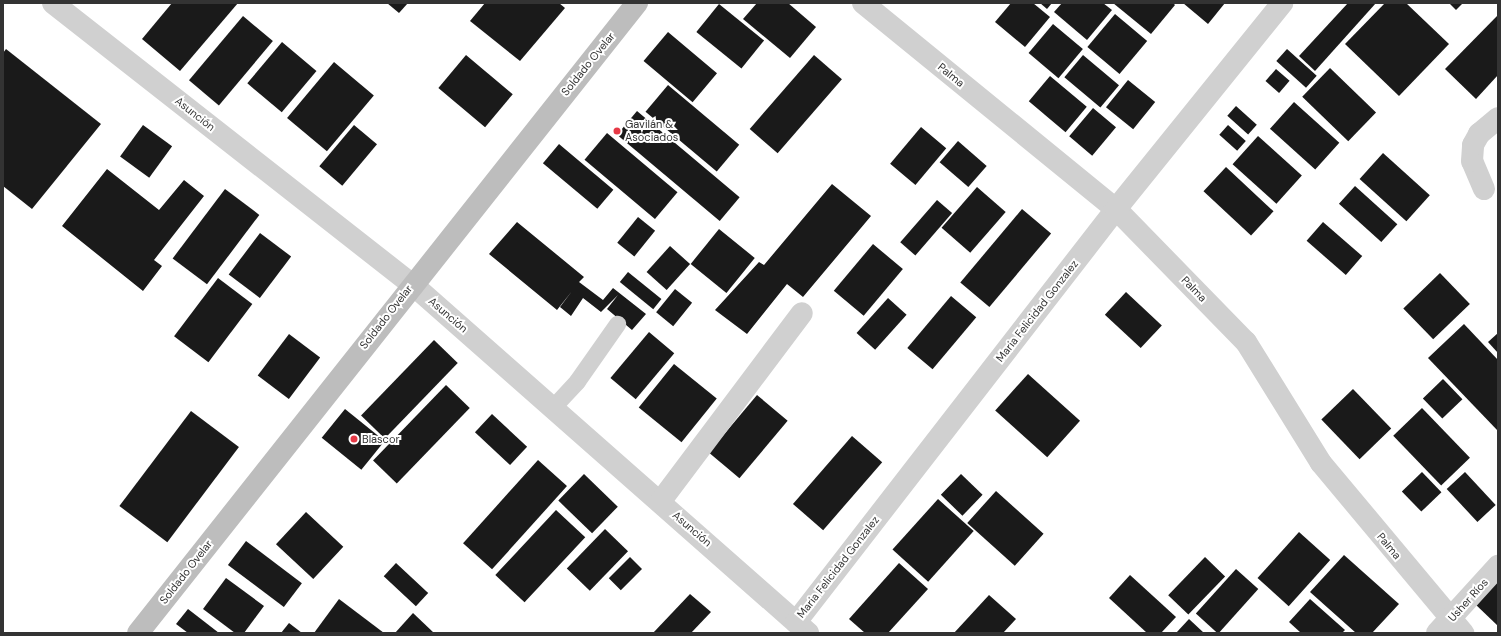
<!DOCTYPE html>
<html>
<head>
<meta charset="utf-8">
<style>
  body { margin:0 }
  #map { position:relative; width:1501px; height:636px; overflow:hidden; background:#fff; font-family:"DM Sans",sans-serif }
  div>[style] { position:absolute }
  [style*='--x'] { left:calc(var(--x)*1px); top:calc(var(--y)*1px); width:calc(var(--w)*1px); rotate:calc(var(--a)*1deg) }
  .building>* { inset:0; background:#1a1a1a; transform-origin:0 0 }
  .service>* { height:17px; margin:-8.5px; padding:0 8.5px; transform-origin:8.5px; border-radius:8.5px; background:#d0d0d0 }
  .minor>* { height:22px; margin:-11px; padding:0 11px; transform-origin:11px; border-radius:11px; background:#d0d0d0 }
  .secondary>* { height:22px; margin:-11px; padding:0 11px; transform-origin:11px; border-radius:11px; background:#bdbdbd }
  .dots>* { width:11px; height:11px; translate:-50% -50%; box-sizing:border-box; border:2px solid #fff; border-radius:50% }
  span { translate:-50% -50%; white-space:nowrap; text-align:center; line-height:1.15; -webkit-text-stroke:4px #fff; paint-order:stroke }
  .street-label { font-size:11px; color:#333 }
  .poi-label { font-size:11px; color:#333 }
  .left { translate:0 -50%; text-align:left }
  .frame { position:absolute; inset:0; border:4px solid #333; pointer-events:none }
</style>
</head>
<body>
<div id="map">
  <div class="building">
    <div style="clip-path:polygon(172px 3px,238px 3px,180px 71px,142px 39px)"></div>
    <div style="clip-path:polygon(387px 3px,408px 3px,399px 13px)"></div>
    <div style="clip-path:polygon(485px 3px,559px 3px,565px 8px,520px 61px,470px 21px)"></div>
    <div style="clip-path:polygon(757px 3px,788px 3px,816px 27px,790px 58px,743px 19px)"></div>
    <div style="clip-path:polygon(1011px 3px,1033px 3px,1050px 17px,1025px 47px,995px 22px)"></div>
    <div style="clip-path:polygon(1040px 3px,1052px 3px,1047px 9px)"></div>
    <div style="clip-path:polygon(1062px 3px,1103px 3px,1112px 10px,1087px 40px,1054px 12px)"></div>
    <div style="clip-path:polygon(1113px 3px,1173px 3px,1175px 5px,1151px 34px)"></div>
    <div style="clip-path:polygon(1183px 3px,1225px 3px,1208px 24px)"></div>
    <div style="clip-path:polygon(1348px 3px,1376px 3px,1315px 71px,1299px 56px)"></div>
    <div style="clip-path:polygon(1385px 3px,1406px 3px,1449px 44px,1399px 96px,1345px 44px)"></div>
    <div style="clip-path:polygon(1449px 3px,1463px 3px,1456px 10px)"></div>
    <div style="left:719px;top:4px;width:58px;height:36px;rotate:39deg"></div>
    <div style="left:1115px;top:14px;width:42px;height:43px;rotate:40deg"></div>
    <div style="clip-path:polygon(1498px 15px,1498px 75px,1476px 99px,1445px 69px)"></div>
    <div style="left:243px;top:16px;width:39px;height:84px;rotate:40deg"></div>
    <div style="left:1053px;top:24px;width:39px;height:38px;rotate:40deg"></div>
    <div style="left:668px;top:32px;width:64px;height:38px;rotate:40deg"></div>
    <div style="left:282px;top:42px;width:45px;height:54px;rotate:40deg"></div>
    <div style="clip-path:polygon(6px 49px,101px 124px,32px 209px,3px 186px,3px 53px)"></div>
    <div style="left:1287px;top:49px;width:40px;height:16px;rotate:42deg"></div>
    <div style="left:466px;top:55px;width:61px;height:43px;rotate:40deg"></div>
    <div style="left:814px;top:55px;width:37px;height:98px;rotate:41deg"></div>
    <div style="left:1083px;top:55px;width:47px;height:29px;rotate:40deg"></div>
    <div style="left:334px;top:62px;width:52px;height:73px;rotate:40deg"></div>
    <div style="left:1330px;top:68px;width:64px;height:40px;rotate:44deg"></div>
    <div style="left:1276px;top:69px;width:18px;height:16px;rotate:41deg"></div>
    <div style="left:1050px;top:76px;width:48px;height:33px;rotate:40deg"></div>
    <div style="left:1128px;top:80px;width:35px;height:35px;rotate:39deg"></div>
    <div style="left:668px;top:85px;width:93px;height:35px;rotate:40deg"></div>
    <div style="left:1294px;top:102px;width:61px;height:36px;rotate:42deg"></div>
    <div style="left:1236px;top:106px;width:28px;height:13px;rotate:42deg"></div>
    <div style="left:1093px;top:108px;width:30px;height:37px;rotate:40deg"></div>
    <div style="left:637px;top:111px;width:134px;height:31px;rotate:40deg"></div>
    <div style="left:143px;top:125px;width:36px;height:39px;rotate:36deg"></div>
    <div style="left:354px;top:125px;width:30px;height:54px;rotate:40deg"></div>
    <div style="left:1228px;top:125px;width:24px;height:13px;rotate:42deg"></div>
    <div style="left:921px;top:127px;width:33px;height:48px;rotate:40deg"></div>
    <div style="left:607px;top:133px;width:92px;height:35px;rotate:40deg"></div>
    <div style="left:1258px;top:136px;width:59px;height:38px;rotate:42deg"></div>
    <div style="left:958px;top:141px;width:38px;height:28px;rotate:41deg"></div>
    <div style="left:559px;top:144px;width:71px;height:25px;rotate:40deg"></div>
    <div style="left:1383px;top:153px;width:63px;height:35px;rotate:42deg"></div>
    <div style="left:1226px;top:167px;width:65px;height:33px;rotate:43deg"></div>
    <div style="clip-path:polygon(107px 169px,159px 210px,184px 180px,204px 196px,154px 260px,162px 266px,143px 291px,62px 226px)"></div>
    <div style="clip-path:polygon(832px 184px,871px 216px,803px 297px,787px 284px,747px 334px,715px 310px,759px 262px,764px 265px)"></div>
    <div style="left:1355px;top:186px;width:57px;height:24px;rotate:42deg"></div>
    <div style="left:977px;top:187px;width:38px;height:54px;rotate:41deg"></div>
    <div style="left:225px;top:189px;width:43px;height:87px;rotate:37deg"></div>
    <div style="left:937px;top:200px;width:20px;height:56px;rotate:41deg"></div>
    <div style="left:1022px;top:209px;width:38px;height:96px;rotate:40deg"></div>
    <div style="left:638px;top:217px;width:22px;height:33px;rotate:39deg"></div>
    <div style="clip-path:polygon(517px 222px,584px 277px,579px 282px,603px 300px,613px 288px,646px 314px,632px 330px,607px 309px,618px 295px,601px 312px,583px 298px,571px 316px,560px 307px,572px 291px,557px 310px,489px 254px)"></div>
    <div style="left:1323px;top:222px;width:52px;height:25px;rotate:41deg"></div>
    <div style="left:719px;top:229px;width:46px;height:45px;rotate:39deg"></div>
    <div style="left:260px;top:233px;width:39px;height:52px;rotate:37deg"></div>
    <div style="left:873px;top:244px;width:39px;height:61px;rotate:40deg"></div>
    <div style="left:670px;top:246px;width:27px;height:35px;rotate:42deg"></div>
    <div style="left:628px;top:272px;width:43px;height:13px;rotate:39deg"></div>
    <div style="left:1440px;top:273px;width:43px;height:51px;rotate:46deg"></div>
    <div style="left:218px;top:278px;width:43px;height:73px;rotate:37deg"></div>
    <div style="left:675px;top:289px;width:22px;height:30px;rotate:39deg"></div>
    <div style="left:1126px;top:292px;width:49px;height:31px;rotate:43deg"></div>
    <div style="left:951px;top:296px;width:33px;height:68px;rotate:40deg"></div>
    <div style="left:888px;top:298px;width:25px;height:47px;rotate:42deg"></div>
    <div style="clip-path:polygon(1464px 324px,1498px 360px,1498px 431px,1428px 358px)"></div>
    <div style="left:649px;top:332px;width:33px;height:60px;rotate:40deg"></div>
    <div style="clip-path:polygon(1498px 333px,1498px 353px,1488px 342px)"></div>
    <div style="left:289px;top:334px;width:39px;height:52px;rotate:37deg"></div>
    <div style="left:434px;top:340px;width:33px;height:105px;rotate:44deg"></div>
    <div style="left:674px;top:364px;width:55px;height:56px;rotate:39deg"></div>
    <div style="left:1028px;top:374px;width:70px;height:49px;rotate:42deg"></div>
    <div style="left:1443px;top:379px;width:28px;height:28px;rotate:46deg"></div>
    <div style="left:446px;top:385px;width:33px;height:105px;rotate:44deg"></div>
    <div style="left:1353px;top:389px;width:55px;height:44px;rotate:46deg"></div>
    <div style="left:757px;top:395px;width:40px;height:75px;rotate:40deg"></div>
    <div style="left:1422px;top:408px;width:69px;height:40px;rotate:46deg"></div>
    <div style="left:345px;top:409px;width:51px;height:37px;rotate:39deg"></div>
    <div style="left:191px;top:411px;width:60px;height:119px;rotate:37deg"></div>
    <div style="left:492px;top:414px;width:48px;height:25px;rotate:43deg"></div>
    <div style="left:852px;top:436px;width:40px;height:90px;rotate:41deg"></div>
    <div style="left:538px;top:460px;width:39px;height:112px;rotate:42deg"></div>
    <div style="left:1422px;top:472px;width:28px;height:28px;rotate:46deg"></div>
    <div style="left:1465px;top:472px;width:45px;height:25px;rotate:47deg"></div>
    <div style="left:584px;top:474px;width:47px;height:37px;rotate:44deg"></div>
    <div style="left:961px;top:474px;width:30px;height:29px;rotate:44deg"></div>
    <div style="left:996px;top:491px;width:64px;height:43px;rotate:42deg"></div>
    <div style="left:938px;top:499px;width:48px;height:68px;rotate:42deg"></div>
    <div style="left:556px;top:510px;width:40px;height:89px;rotate:43deg"></div>
    <div style="left:306px;top:512px;width:51px;height:44px;rotate:43deg"></div>
    <div style="left:605px;top:529px;width:32px;height:55px;rotate:44deg"></div>
    <div style="left:1299px;top:532px;width:42px;height:62px;rotate:42deg"></div>
    <div style="left:246px;top:541px;width:70px;height:30px;rotate:37deg"></div>
    <div style="clip-path:polygon(1344px 555px,1399px 604px,1372px 633px,1356px 633px,1310px 592px)"></div>
    <div style="left:630px;top:557px;width:17px;height:30px;rotate:45deg"></div>
    <div style="left:1205px;top:557px;width:28px;height:53px;rotate:44deg"></div>
    <div style="left:396px;top:563px;width:44px;height:18px;rotate:43deg"></div>
    <div style="clip-path:polygon(899px 563px,928px 589px,888px 633px,865px 633px,849px 619px)"></div>
    <div style="left:1236px;top:569px;width:30px;height:60px;rotate:42deg"></div>
    <div style="clip-path:polygon(1130px 575px,1176px 617px,1161px 633px,1147px 633px,1109px 598px)"></div>
    <div style="clip-path:polygon(226px 578px,264px 606px,244px 633px,235px 633px,203px 609px)"></div>
    <div style="clip-path:polygon(1498px 581px,1498px 626px,1474px 603px)"></div>
    <div style="clip-path:polygon(690px 594px,711px 612px,691px 633px,653px 633px)"></div>
    <div style="clip-path:polygon(989px 595px,1016px 619px,1003px 633px,954px 633px)"></div>
    <div style="clip-path:polygon(339px 599px,384px 633px,314px 633px)"></div>
    <div style="clip-path:polygon(1310px 599px,1345px 630px,1342px 633px,1301px 633px,1289px 622px)"></div>
    <div style="clip-path:polygon(188px 609px,219px 633px,188px 633px,176px 624px)"></div>
    <div style="clip-path:polygon(413px 613px,434px 633px,395px 633px)"></div>
    <div style="clip-path:polygon(1189px 619px,1204px 633px,1176px 633px)"></div>
    <div style="clip-path:polygon(289px 623px,302px 633px,281px 633px)"></div>
  </div>
  <div class="service">
    <div style="--x:553;--y:407;--w:35;--a:-47"></div>
    <div style="--x:577;--y:381;--w:70;--a:-54.9"></div>
  </div>
  <div class="minor">
    <div style="--x:53;--y:3;--w:456;--a:38.1"></div>
    <div style="--x:412;--y:284;--w:528;--a:41.39"></div>
    <div style="--x:863;--y:3;--w:326;--a:39.2"></div>
    <div style="--x:1116;--y:209;--w:186;--a:45.7"></div>
    <div style="--x:1246;--y:342;--w:142;--a:58.2"></div>
    <div style="--x:1321;--y:463;--w:222;--a:50.1"></div>
    <div style="--x:1484;--y:189;--w:30;--a:-113"></div>
    <div style="--x:1472;--y:161;--w:16;--a:-86"></div>
    <div style="--x:1473;--y:145;--w:13;--a:-61"></div>
    <div style="--x:1479;--y:134;--w:25;--a:-40"></div>
    <div style="--x:660;--y:502;--w:236;--a:-53.1"></div>
    <div style="--x:796;--y:622;--w:522;--a:-52.23"></div>
    <div style="--x:1116;--y:209;--w:265;--a:-51.1"></div>
    <div style="--x:1437;--y:633;--w:91;--a:-47.7"></div>
  </div>
  <div class="secondary">
    <div style="--x:138;--y:633;--w:804;--a:-51.62"></div>
  </div>
  <div class="dots">
    <div style="left:617px;top:131px;background:#e63946"></div>
    <div style="left:354px;top:439px;background:#e63946"></div>
  </div>
  <div class="street-label">
    <span style="left:588px;top:64px;rotate:-51deg">Soldado Ovelar</span>
    <span style="left:951px;top:75px;rotate:39deg">Palma</span>
    <span style="left:195px;top:114px;rotate:38deg">Asunción</span>
    <span style="left:1194px;top:289px;rotate:46deg">Palma</span>
    <span style="left:1037px;top:311px;rotate:-52deg">Maria Felicidad Gonzalez</span>
    <span style="left:448px;top:315px;rotate:41deg">Asunción</span>
    <span style="left:386px;top:317px;rotate:-52deg">Soldado Ovelar</span>
    <span style="left:692px;top:529px;rotate:41deg">Asunción</span>
    <span style="left:1389px;top:546px;rotate:50deg">Palma</span>
    <span style="left:838px;top:567px;rotate:-52deg">Maria Felicidad Gonzalez</span>
    <span style="left:186px;top:572px;rotate:-52deg">Soldado Ovelar</span>
    <span style="left:1468px;top:600px;rotate:-48deg">Usher Ríos</span>
  </div>
  <div class="poi-label">
    <span class="left" style="left:625px;top:131px">Gavilán &amp;<br>Asociados</span>
    <span class="left" style="left:362px;top:439px">Blascor</span>
  </div>
  <div class="frame"></div>
</div>
</body>
</html>
